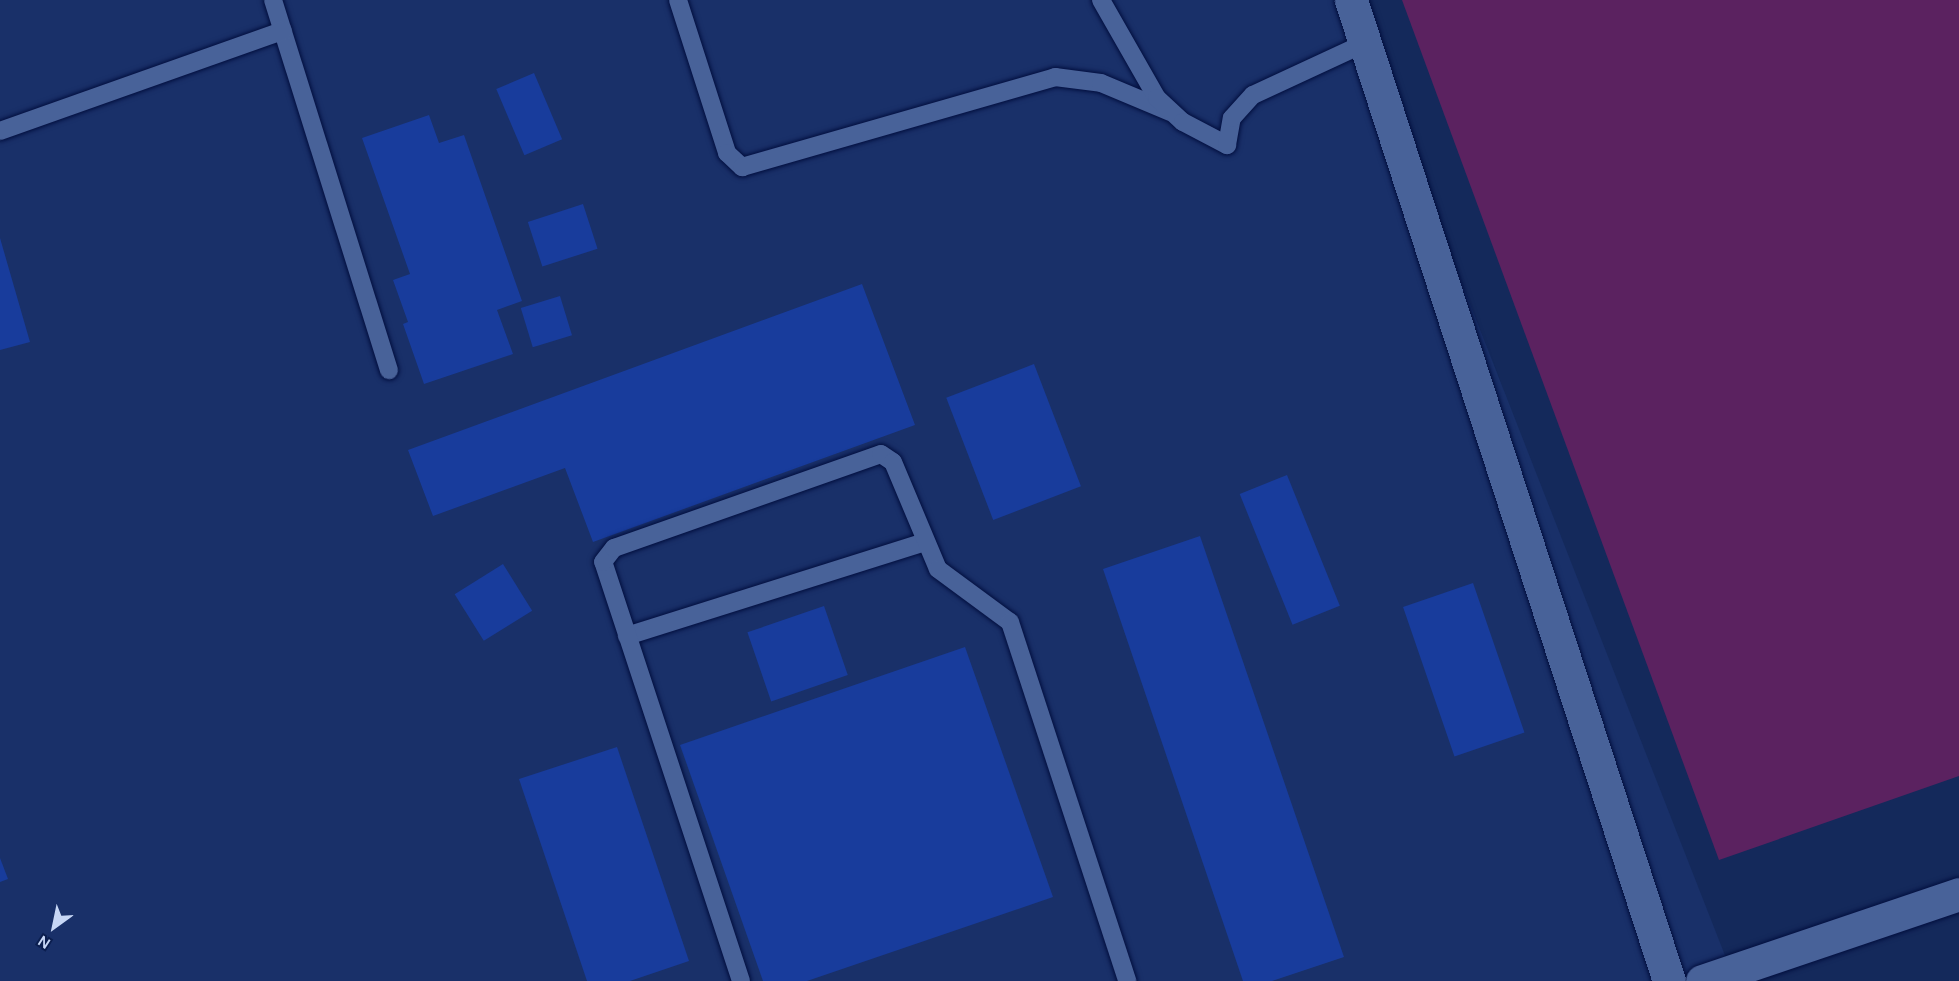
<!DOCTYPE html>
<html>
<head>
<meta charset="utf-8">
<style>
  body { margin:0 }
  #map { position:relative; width:1959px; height:981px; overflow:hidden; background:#14295b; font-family:Karla,sans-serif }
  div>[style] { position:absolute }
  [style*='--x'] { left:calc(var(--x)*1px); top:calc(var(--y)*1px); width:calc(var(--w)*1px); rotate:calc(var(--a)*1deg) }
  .built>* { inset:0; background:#193069 }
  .green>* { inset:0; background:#5b2260 }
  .building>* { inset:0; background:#183c9c; transform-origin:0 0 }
  .roads { filter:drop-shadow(0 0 2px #020e3e) drop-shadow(0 0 2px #020e3e) }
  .service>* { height:18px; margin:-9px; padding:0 9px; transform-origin:9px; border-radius:9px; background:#486299 }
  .minor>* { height:33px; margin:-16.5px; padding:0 16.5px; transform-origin:16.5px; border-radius:16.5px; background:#486299 }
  span { translate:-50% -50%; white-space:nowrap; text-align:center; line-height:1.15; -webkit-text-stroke:6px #0b1e4f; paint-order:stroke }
  .north { position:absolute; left:24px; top:897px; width:60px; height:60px; -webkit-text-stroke:4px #0b1e4f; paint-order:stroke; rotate:213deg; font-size:16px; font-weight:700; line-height:24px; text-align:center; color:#c7d7f6 }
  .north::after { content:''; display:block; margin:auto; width:21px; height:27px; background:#c7d7f6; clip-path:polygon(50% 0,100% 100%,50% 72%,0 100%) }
</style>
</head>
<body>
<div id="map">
  <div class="built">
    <div style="clip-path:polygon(0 0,1351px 0,1735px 981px,0 981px)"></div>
  </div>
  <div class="green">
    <div style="clip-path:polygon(1402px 0,1959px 0,1959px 776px,1719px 860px)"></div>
  </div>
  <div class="building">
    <div style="left:534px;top:73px;width:72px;height:41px;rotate:67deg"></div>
    <div style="clip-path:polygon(429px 115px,439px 143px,464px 135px,522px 301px,497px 310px,513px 354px,424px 384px,403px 324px,408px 322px,393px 280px,410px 274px,362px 138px)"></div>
    <div style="left:583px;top:204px;width:47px;height:58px;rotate:72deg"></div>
    <div style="clip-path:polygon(0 238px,30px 342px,0 350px)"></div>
    <div style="clip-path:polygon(862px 284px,915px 425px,593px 542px,565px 468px,433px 516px,408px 450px)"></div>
    <div style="left:560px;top:296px;width:41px;height:41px;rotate:73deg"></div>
    <div style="left:1034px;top:364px;width:131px;height:94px;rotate:69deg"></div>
    <div style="left:1287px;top:475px;width:141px;height:51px;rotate:68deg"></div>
    <div style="clip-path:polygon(1200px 536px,1344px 957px,1272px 981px,1243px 981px,1103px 569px)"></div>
    <div style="left:503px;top:564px;width:55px;height:57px;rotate:58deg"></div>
    <div style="left:1473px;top:583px;width:158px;height:74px;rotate:71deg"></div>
    <div style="left:824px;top:606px;width:73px;height:81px;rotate:71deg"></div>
    <div style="clip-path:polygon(965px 647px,1053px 897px,807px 981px,763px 981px,680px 745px)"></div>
    <div style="clip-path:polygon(617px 747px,689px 961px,630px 981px,587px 981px,519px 779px)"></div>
    <div style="clip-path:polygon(0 858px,8px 879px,0 882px)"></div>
  </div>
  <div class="roads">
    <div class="service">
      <div style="--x:273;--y:0;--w:388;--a:72.6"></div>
      <div style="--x:678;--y:0;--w:161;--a:72.2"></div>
      <div style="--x:727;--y:153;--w:21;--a:43"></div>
      <div style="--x:742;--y:167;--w:326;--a:-16"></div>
      <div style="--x:1055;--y:77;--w:46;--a:7.4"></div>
      <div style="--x:1101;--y:83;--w:75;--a:22.8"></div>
      <div style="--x:1101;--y:0;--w:113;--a:60.3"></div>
      <div style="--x:1157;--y:98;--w:35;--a:43"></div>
      <div style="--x:1183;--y:122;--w:50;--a:27.6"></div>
      <div style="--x:1227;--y:145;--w:27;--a:-80"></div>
      <div style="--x:1232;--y:118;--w:31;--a:-48"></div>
      <div style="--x:1253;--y:95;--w:123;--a:-24.9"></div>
      <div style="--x:0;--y:131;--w:300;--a:-19.5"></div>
      <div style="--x:627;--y:636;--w:313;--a:-17.5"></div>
      <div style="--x:741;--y:981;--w:441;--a:-108.2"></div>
      <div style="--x:603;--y:562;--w:18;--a:-52"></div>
      <div style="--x:614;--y:548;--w:283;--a:-19.4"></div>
      <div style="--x:881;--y:454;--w:14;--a:34"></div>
      <div style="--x:893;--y:462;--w:116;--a:67.2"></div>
      <div style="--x:938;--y:569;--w:89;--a:36.4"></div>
      <div style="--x:1010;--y:622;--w:378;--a:71.9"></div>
    </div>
    <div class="minor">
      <div style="--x:1351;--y:0;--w:1031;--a:72.04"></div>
      <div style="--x:1702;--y:981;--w:271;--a:-18.7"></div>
    </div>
  </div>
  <div class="north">N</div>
</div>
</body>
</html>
